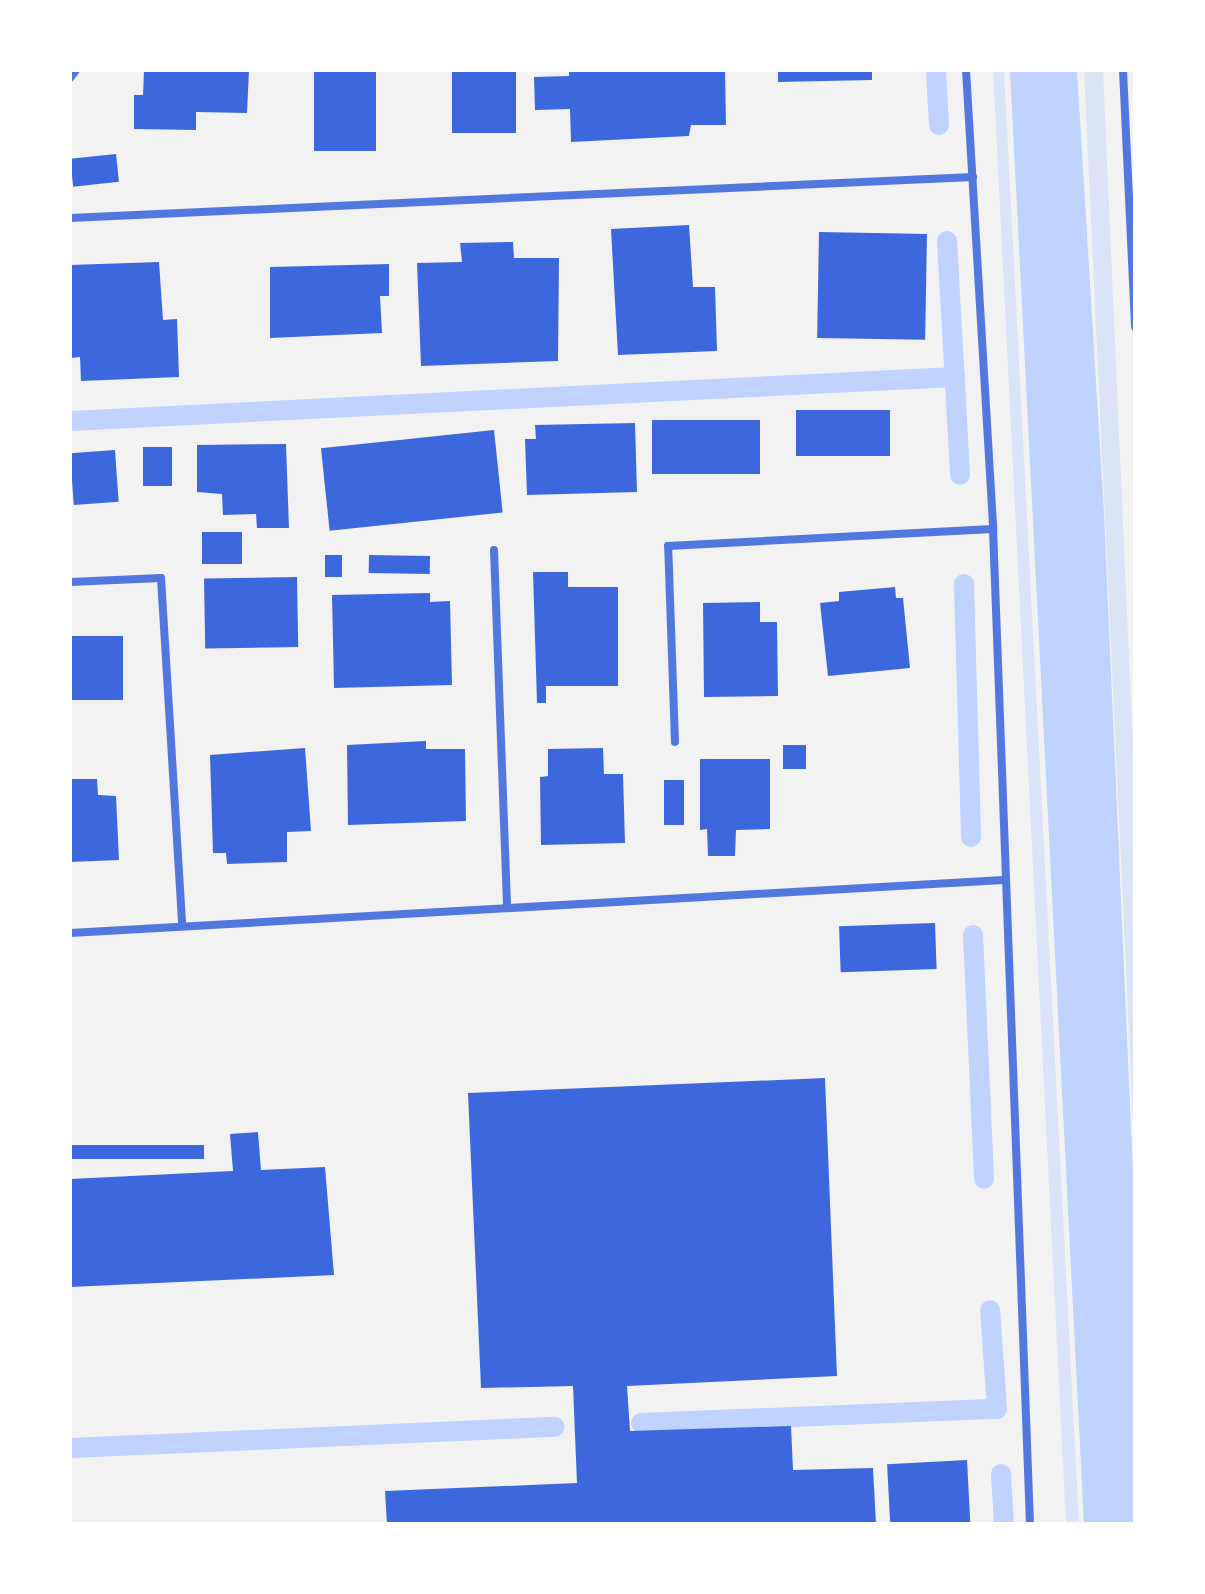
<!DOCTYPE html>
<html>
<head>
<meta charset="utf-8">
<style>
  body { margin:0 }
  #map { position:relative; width:1205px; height:1594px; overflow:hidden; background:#f2f2f2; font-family:"Roboto Condensed",sans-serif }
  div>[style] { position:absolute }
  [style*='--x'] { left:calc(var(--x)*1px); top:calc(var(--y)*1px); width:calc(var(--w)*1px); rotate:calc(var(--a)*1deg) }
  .green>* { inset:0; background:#dbe4f7 }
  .water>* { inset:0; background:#bfd3fe }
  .stream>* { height:20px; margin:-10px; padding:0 10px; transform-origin:10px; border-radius:10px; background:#bfd3fe }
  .building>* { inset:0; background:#3d67dc; transform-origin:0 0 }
  .minor>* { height:8px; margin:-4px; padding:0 4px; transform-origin:4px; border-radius:4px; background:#5277de }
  span { translate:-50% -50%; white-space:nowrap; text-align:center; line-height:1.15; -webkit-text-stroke:8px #fff; paint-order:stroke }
  .frame { position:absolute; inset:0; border:72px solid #fff; pointer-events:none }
</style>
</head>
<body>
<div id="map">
  <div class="green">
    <div style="clip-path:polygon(993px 70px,1004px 70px,1079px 1524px,1066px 1524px)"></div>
    <div style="clip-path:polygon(1084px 70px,1103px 70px,1135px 795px,1135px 1161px)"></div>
  </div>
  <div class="water">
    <div style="clip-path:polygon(1010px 70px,1077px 70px,1104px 514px,1135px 1220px,1135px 1524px,1084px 1524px)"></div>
  </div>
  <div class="stream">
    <div style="--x:936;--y:70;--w:55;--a:86.9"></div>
    <div style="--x:947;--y:241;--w:234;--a:86.8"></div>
    <div style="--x:70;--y:421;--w:886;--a:-2.85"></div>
    <div style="--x:964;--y:584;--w:253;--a:88.4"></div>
    <div style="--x:973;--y:935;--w:244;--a:87.4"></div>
    <div style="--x:641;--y:1423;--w:356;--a:-2.3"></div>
    <div style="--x:997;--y:1409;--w:99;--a:-94"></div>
    <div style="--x:70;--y:1448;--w:485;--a:-2.5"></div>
    <div style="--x:1001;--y:1474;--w:50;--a:86.6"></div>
  </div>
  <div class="building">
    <div style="clip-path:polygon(144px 70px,249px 70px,247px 113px,196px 112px,196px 130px,134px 129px,134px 95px,143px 95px)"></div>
    <div style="left:314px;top:70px;width:62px;height:81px"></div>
    <div style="left:452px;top:70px;width:64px;height:63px"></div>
    <div style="clip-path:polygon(569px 70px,725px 70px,726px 125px,691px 125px,689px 136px,571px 142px,570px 109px,535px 110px,534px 77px,569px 76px)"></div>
    <div style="clip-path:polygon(778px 70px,872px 70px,872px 80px,778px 82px)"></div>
    <div style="left:116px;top:154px;width:28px;height:46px;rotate:84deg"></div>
    <div style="clip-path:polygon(689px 225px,693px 287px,715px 287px,717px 351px,618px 355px,611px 229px)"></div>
    <div style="left:819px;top:232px;width:108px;height:106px;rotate:1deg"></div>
    <div style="clip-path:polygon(513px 242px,514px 258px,559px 258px,558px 361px,421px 366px,417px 263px,462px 262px,460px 243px)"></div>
    <div style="clip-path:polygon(159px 262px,163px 320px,177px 319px,179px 377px,81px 381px,80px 357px,70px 358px,70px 265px)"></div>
    <div style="clip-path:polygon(389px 264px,389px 296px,380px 296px,382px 333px,270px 338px,270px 267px)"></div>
    <div style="left:890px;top:410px;width:46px;height:94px;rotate:90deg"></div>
    <div style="left:760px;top:420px;width:54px;height:108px;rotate:90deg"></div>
    <div style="clip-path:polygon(635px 423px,637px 492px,527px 495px,525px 439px,536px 439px,535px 425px)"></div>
    <div style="left:494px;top:430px;width:83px;height:174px;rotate:84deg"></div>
    <div style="clip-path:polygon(286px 444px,289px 528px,257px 528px,256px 514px,223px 515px,222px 494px,197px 492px,197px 445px)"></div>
    <div style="left:172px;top:447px;width:39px;height:29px;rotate:90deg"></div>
    <div style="left:115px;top:450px;width:52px;height:45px;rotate:86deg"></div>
    <div style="left:202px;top:532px;width:40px;height:32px"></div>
    <div style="left:325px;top:555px;width:17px;height:22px"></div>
    <div style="left:369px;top:555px;width:61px;height:18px;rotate:1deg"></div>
    <div style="clip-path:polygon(533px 572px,568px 572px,568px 587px,618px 587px,618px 686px,546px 686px,546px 703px,537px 703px)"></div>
    <div style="left:297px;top:577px;width:70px;height:93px;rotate:89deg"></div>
    <div style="clip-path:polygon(895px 587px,896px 598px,903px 598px,910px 668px,828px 676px,820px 603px,839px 601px,839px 592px)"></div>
    <div style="clip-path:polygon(430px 593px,430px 602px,450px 601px,452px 685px,334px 688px,332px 595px)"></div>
    <div style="clip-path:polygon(760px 602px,760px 622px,777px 622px,778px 696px,704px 697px,703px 603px)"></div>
    <div style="left:70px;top:636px;width:53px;height:64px"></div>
    <div style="clip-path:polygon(426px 741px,426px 749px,465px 749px,466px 821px,348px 825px,347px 745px)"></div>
    <div style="left:783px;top:745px;width:23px;height:24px"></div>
    <div style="clip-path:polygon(305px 748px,311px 831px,287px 832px,287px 862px,227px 864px,226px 853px,213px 853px,210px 755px)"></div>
    <div style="clip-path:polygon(603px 748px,604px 774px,623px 774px,625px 843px,541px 845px,540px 777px,548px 776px,548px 749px)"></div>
    <div style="clip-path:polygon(700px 759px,770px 759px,770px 829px,736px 830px,735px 856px,708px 856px,707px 829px,700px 830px)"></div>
    <div style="clip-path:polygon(70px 779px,97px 779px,98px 795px,116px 796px,119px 860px,70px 862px)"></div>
    <div style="left:684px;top:780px;width:45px;height:20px;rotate:90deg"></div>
    <div style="left:935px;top:923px;width:46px;height:96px;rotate:88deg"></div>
    <div style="clip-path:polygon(825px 1078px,837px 1376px,627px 1386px,630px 1431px,791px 1426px,793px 1470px,873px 1468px,876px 1524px,387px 1524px,385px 1491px,577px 1483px,573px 1386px,481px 1388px,468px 1093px)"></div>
    <div style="clip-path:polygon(258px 1132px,261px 1170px,325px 1167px,334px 1275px,70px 1287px,70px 1179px,233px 1171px,230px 1134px)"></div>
    <div style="left:204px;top:1145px;width:14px;height:134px;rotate:90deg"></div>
    <div style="left:967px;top:1460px;width:64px;height:80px;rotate:87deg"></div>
  </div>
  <div class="minor">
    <div style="--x:966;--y:70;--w:460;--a:86.6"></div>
    <div style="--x:993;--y:529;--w:996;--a:87.87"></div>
    <div style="--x:1123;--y:70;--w:257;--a:87.3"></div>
    <div style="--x:70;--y:78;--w:10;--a:-53"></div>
    <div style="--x:70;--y:218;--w:904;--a:-2.6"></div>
    <div style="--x:494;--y:550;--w:358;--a:87.9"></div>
    <div style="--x:70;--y:582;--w:91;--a:-2.5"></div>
    <div style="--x:161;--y:578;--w:349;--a:86.5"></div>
    <div style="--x:675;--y:742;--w:196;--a:-92"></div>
    <div style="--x:668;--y:546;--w:325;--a:-3"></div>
    <div style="--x:70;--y:933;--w:935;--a:-3.25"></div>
  </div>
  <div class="frame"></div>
</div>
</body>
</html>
